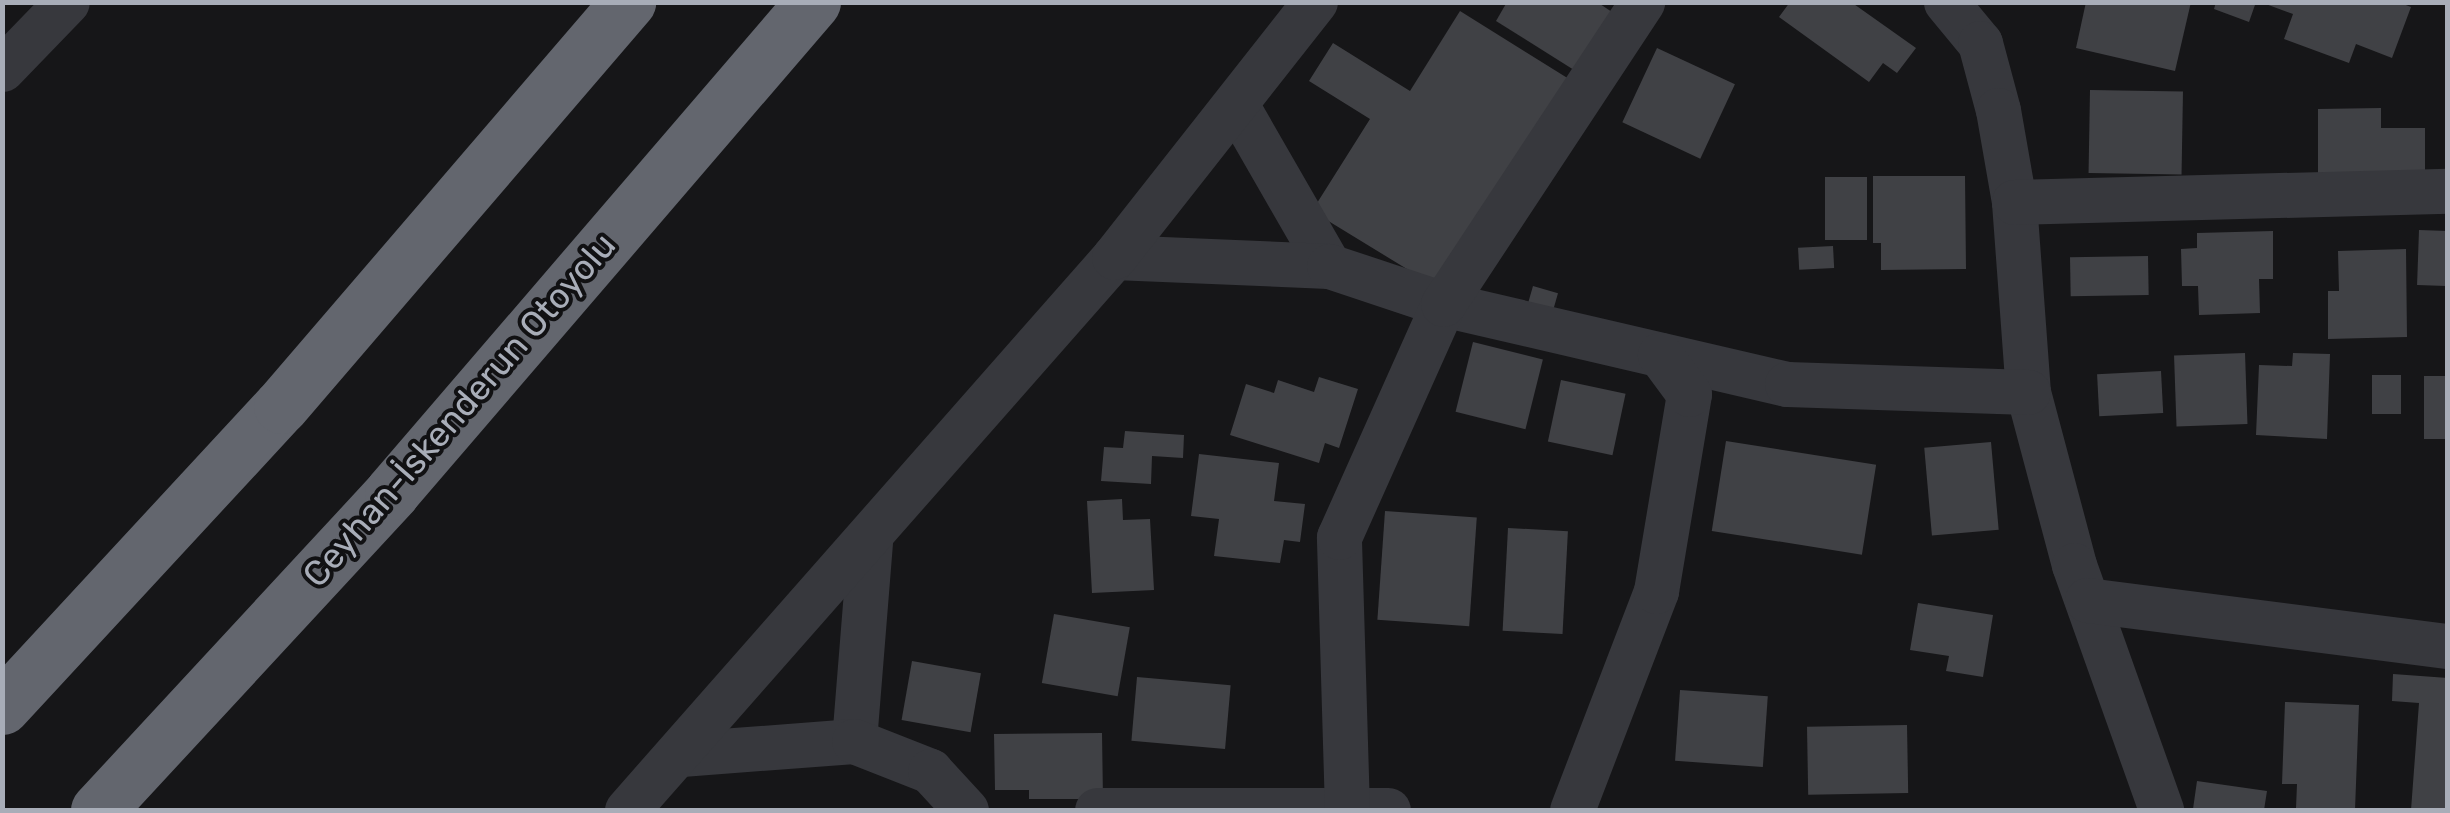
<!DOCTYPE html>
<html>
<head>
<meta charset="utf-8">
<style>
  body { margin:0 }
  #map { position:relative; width:2450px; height:813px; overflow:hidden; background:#161618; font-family:Rubik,sans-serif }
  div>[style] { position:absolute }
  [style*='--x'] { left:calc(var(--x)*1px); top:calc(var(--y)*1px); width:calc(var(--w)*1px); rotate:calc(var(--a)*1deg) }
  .building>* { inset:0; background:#404145; transform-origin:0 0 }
  .minor>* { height:45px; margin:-22.5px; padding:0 22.5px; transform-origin:22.5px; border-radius:22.5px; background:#37383d }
  .highway>* { height:55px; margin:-27.5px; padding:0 27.5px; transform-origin:27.5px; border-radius:27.5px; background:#63666e }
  span { translate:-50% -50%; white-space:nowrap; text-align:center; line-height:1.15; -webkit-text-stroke:8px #111113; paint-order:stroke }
  .street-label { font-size:35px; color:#a8adb8 }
  .frame { position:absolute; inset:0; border:5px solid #a8adb8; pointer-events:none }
</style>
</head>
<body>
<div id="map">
  <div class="building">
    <div style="clip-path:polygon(1507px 2px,1597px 2px,1612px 12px,1574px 70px,1496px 21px)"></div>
    <div style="clip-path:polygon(1790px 2px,1851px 2px,1916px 48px,1897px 73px,1883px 63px,1869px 82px,1779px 17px)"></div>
    <div style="clip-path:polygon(2086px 2px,2191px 2px,2175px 71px,2076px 48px)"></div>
    <div style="clip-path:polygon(2216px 2px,2256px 2px,2249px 22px,2214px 9px)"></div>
    <div style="clip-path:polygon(2398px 2px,2411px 7px,2392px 58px,2356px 44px,2349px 63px,2284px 39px,2293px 14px,2263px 3px)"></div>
    <div style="clip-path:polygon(1460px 11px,1569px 79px,1438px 288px,1312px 211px,1370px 119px,1309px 81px,1333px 43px,1410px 91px)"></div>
    <div style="left:1657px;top:48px;width:86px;height:82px;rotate:25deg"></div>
    <div style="left:2090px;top:90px;width:93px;height:83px;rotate:1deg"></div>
    <div style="clip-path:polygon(2381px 108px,2381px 128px,2425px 128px,2425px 178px,2318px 179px,2318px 109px)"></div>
    <div style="clip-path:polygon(1873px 176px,1965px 176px,1966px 269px,1881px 270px,1881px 243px,1873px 243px)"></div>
    <div style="left:1867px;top:177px;width:63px;height:42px;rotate:90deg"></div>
    <div style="left:2419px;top:230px;width:29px;height:55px;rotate:2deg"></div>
    <div style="clip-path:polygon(2273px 231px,2273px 279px,2259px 279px,2260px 313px,2199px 315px,2198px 286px,2182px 286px,2181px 249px,2197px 248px,2197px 233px)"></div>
    <div style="left:1833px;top:246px;width:22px;height:35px;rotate:87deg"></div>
    <div style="clip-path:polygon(2406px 249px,2407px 337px,2328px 339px,2328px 291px,2339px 291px,2338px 251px)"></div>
    <div style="left:2148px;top:256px;width:39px;height:78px;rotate:89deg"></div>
    <div style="left:1533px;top:286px;width:26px;height:23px;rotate:16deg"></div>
    <div style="left:1473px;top:342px;width:72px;height:72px;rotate:14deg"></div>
    <div style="left:2245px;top:353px;width:71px;height:71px;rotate:88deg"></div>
    <div style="clip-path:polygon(2293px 353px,2330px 354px,2327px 439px,2256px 435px,2259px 365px,2292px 366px)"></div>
    <div style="left:2161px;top:371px;width:42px;height:64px;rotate:87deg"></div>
    <div style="left:2372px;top:375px;width:29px;height:39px"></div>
    <div style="left:2448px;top:376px;width:63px;height:24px;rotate:90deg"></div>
    <div style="clip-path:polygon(1319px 377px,1358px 389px,1339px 448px,1325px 443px,1319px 463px,1230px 435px,1246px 384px,1274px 393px,1278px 380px,1314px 392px)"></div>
    <div style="left:1561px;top:380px;width:66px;height:63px;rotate:12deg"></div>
    <div style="clip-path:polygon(1125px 431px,1184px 435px,1183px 458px,1152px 456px,1151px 484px,1101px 481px,1104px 447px,1123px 448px)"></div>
    <div style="left:1726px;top:441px;width:152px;height:91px;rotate:9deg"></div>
    <div style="left:1991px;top:442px;width:88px;height:67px;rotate:85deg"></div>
    <div style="clip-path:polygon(1199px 454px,1279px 463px,1274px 501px,1305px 504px,1300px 542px,1284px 540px,1280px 563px,1214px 556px,1219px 519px,1191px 516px)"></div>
    <div style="clip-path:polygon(1122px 499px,1123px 520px,1150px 519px,1154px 590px,1092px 593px,1087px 501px)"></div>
    <div style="left:1385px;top:511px;width:92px;height:109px;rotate:4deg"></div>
    <div style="left:1508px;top:528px;width:60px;height:103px;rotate:3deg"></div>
    <div style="clip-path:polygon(1918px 603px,1993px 615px,1983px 677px,1946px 671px,1949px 656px,1910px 650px)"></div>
    <div style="left:1054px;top:614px;width:77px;height:70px;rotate:10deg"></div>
    <div style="left:912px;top:661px;width:70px;height:60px;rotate:10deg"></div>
    <div style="clip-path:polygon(2393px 674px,2448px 678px,2448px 810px,2411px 810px,2419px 703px,2392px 701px)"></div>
    <div style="left:1137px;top:677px;width:94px;height:64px;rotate:5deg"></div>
    <div style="left:1680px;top:690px;width:88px;height:71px;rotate:4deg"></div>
    <div style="clip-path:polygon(2285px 702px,2359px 705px,2355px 810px,2296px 808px,2297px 784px,2282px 784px)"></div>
    <div style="left:1907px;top:725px;width:68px;height:100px;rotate:89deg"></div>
    <div style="clip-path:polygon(1102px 733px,1103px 799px,1029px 799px,1029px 790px,995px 790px,994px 734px)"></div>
    <div style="clip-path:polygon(2197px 781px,2267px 791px,2264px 810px,2193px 809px)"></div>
  </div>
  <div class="minor">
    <div style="--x:1946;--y:2;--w:53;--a:50.3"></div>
    <div style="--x:1980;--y:43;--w:69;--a:75"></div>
    <div style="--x:1998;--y:110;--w:93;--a:80.1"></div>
    <div style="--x:2014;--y:202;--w:191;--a:85.8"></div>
    <div style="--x:2028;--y:392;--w:179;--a:75.1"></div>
    <div style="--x:2074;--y:565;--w:260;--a:70.4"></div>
    <div style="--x:2;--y:69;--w:93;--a:-45.9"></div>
    <div style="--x:1238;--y:108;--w:182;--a:60.1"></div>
    <div style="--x:2014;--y:202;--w:434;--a:-1.5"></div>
    <div style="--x:1114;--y:257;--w:215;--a:2.4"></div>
    <div style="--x:1329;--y:266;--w:120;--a:18.4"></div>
    <div style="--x:1443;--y:304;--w:353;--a:13.1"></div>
    <div style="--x:1787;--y:384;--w:241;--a:1.9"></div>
    <div style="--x:2087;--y:600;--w:364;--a:7.3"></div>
    <div style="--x:854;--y:741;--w:201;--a:-85.4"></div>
    <div style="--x:681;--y:754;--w:173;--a:-4.3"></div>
    <div style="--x:854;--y:741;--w:82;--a:21.5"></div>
    <div style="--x:930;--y:771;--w:53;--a:47.3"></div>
    <div style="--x:627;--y:810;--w:737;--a:-48.63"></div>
    <div style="--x:1114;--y:257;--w:325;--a:-51.8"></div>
    <div style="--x:1097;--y:810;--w:291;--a:0"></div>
    <div style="--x:1347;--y:810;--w:273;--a:-91.7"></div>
    <div style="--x:1339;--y:537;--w:255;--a:-65.9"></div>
    <div style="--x:1443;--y:304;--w:362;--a:-56.6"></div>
    <div style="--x:1572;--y:810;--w:235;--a:-69"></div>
    <div style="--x:1656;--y:591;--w:200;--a:-80.5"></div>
    <div style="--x:1689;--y:394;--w:49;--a:-126.6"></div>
  </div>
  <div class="highway">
    <div style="--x:2;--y:707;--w:410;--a:-47.2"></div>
    <div style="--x:281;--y:406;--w:533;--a:-49.34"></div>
    <div style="--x:98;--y:810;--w:433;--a:-47.2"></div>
    <div style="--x:392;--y:492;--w:646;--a:-49.33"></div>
  </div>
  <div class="street-label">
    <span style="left:459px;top:410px;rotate:-49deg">Ceyhan-İskenderun Otoyolu</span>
  </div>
  <div class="frame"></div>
</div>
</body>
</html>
